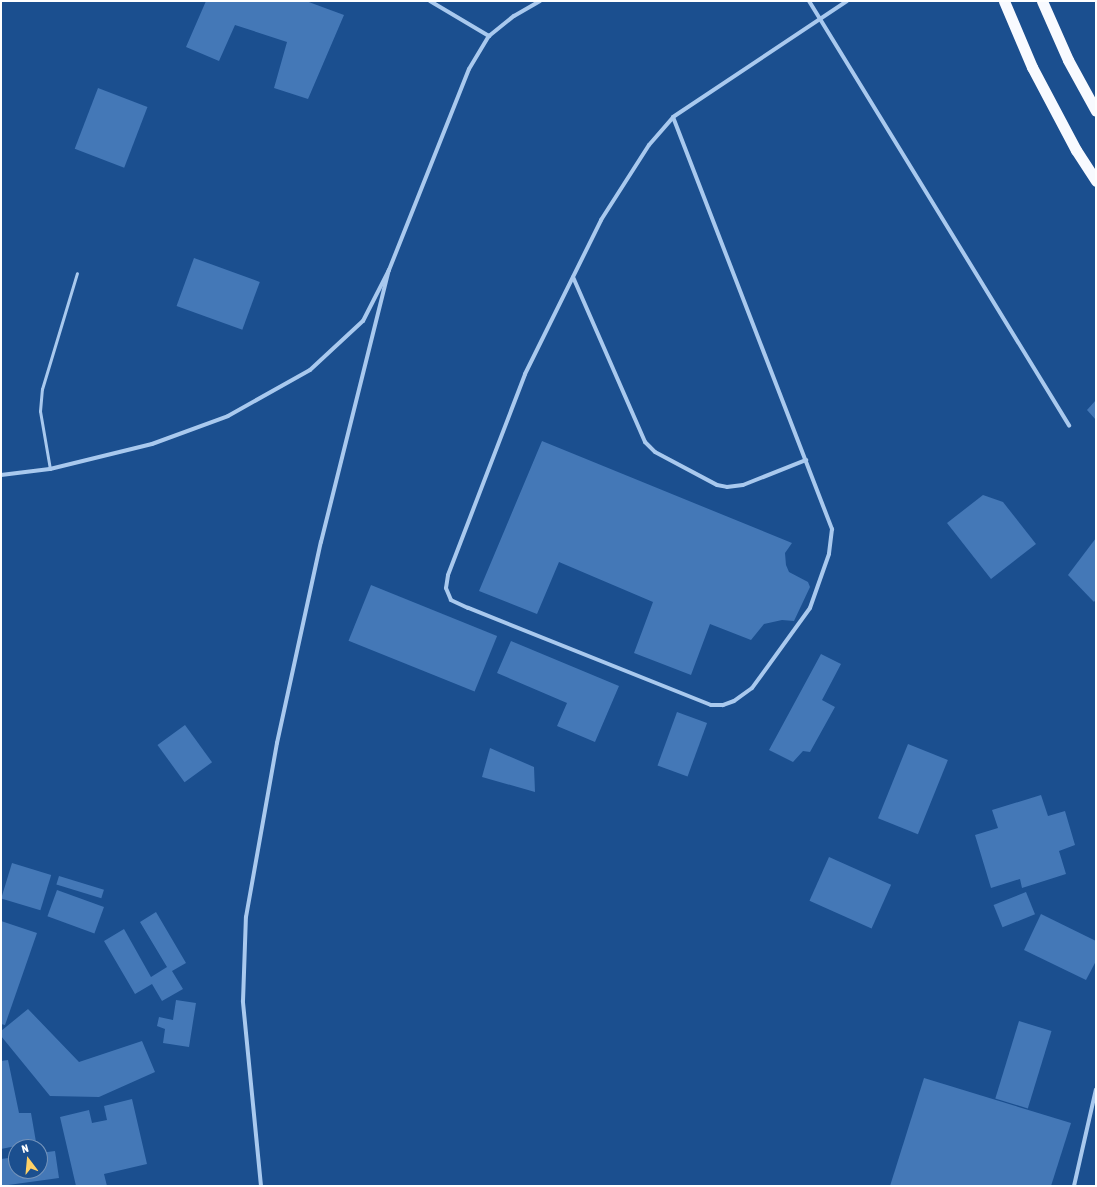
<!DOCTYPE html>
<html>
<head>
<meta charset="utf-8">
<style>
  body { margin:0 }
  #map { position:relative; width:1097px; height:1187px; overflow:hidden; background:#1b4f8f; font-family:"Asap Condensed",sans-serif }
  div>[style] { position:absolute }
  [style*='--x'] { left:calc(var(--x)*1px); top:calc(var(--y)*1px); width:calc(var(--w)*1px); rotate:calc(var(--a)*1deg) }
  .building>* { inset:0; background:#4478b7; transform-origin:0 0 }
  .service>* { height:3px; margin:-1.5px; padding:0 1.5px; transform-origin:1.5px; border-radius:1.5px; background:#a9c9ee }
  .minor>* { height:4px; margin:-2px; padding:0 2px; transform-origin:2px; border-radius:2px; background:#a9c9ee }
  .trunk>* { height:11px; margin:-5.5px; padding:0 5.5px; transform-origin:5.5px; border-radius:5.5px; background:#f8faff }
  span { translate:-50% -50%; white-space:nowrap; text-align:center; line-height:1.15; -webkit-text-stroke:4px #1b4f8f; paint-order:stroke }
  .frame { position:absolute; inset:0; border:2px solid #fff; pointer-events:none }
  .north { position:absolute; left:8px; top:1139px; width:40px; height:40px; box-sizing:border-box; background:#1b4f8f; border:1px solid #7695bc; border-radius:50%; rotate:344deg; font-size:11px; font-weight:700; line-height:16px; text-align:center; color:#fff }
  .north::after { content:''; display:block; margin:auto; width:14px; height:18px; background:#ffd166; clip-path:polygon(50% 0,100% 100%,50% 72%,0 100%) }
</style>
</head>
<body>
<div id="map">
  <div class="building">
    <div style="clip-path:polygon(206px 1px,306px 1px,344px 15px,308px 99px,274px 88px,287px 42px,235px 25px,219px 61px,186px 47px)"></div>
    <div style="left:98px;top:88px;width:53px;height:65px;rotate:21deg"></div>
    <div style="left:194px;top:258px;width:70px;height:51px;rotate:20deg"></div>
    <div style="clip-path:polygon(1096px 400px,1096px 420px,1087px 410px)"></div>
    <div style="clip-path:polygon(542px 441px,792px 543px,785px 553px,786px 565px,789px 572px,808px 582px,810px 587px,794px 621px,782px 620px,764px 624px,751px 640px,710px 624px,691px 675px,634px 653px,653px 602px,559px 562px,537px 614px,479px 591px)"></div>
    <div style="clip-path:polygon(983px 495px,1003px 502px,1036px 544px,991px 579px,947px 523px)"></div>
    <div style="clip-path:polygon(1096px 538px,1096px 599px,1094px 602px,1068px 575px)"></div>
    <div style="left:371px;top:585px;width:136px;height:60px;rotate:22deg"></div>
    <div style="clip-path:polygon(511px 641px,619px 686px,595px 742px,557px 726px,567px 703px,497px 673px)"></div>
    <div style="clip-path:polygon(821px 654px,841px 664px,822px 700px,835px 707px,810px 752px,803px 751px,793px 762px,769px 750px)"></div>
    <div style="left:677px;top:712px;width:32px;height:57px;rotate:20deg"></div>
    <div style="left:185px;top:725px;width:46px;height:34px;rotate:54deg"></div>
    <div style="left:908px;top:744px;width:43px;height:80px;rotate:22deg"></div>
    <div style="clip-path:polygon(490px 748px,534px 767px,535px 792px,482px 777px)"></div>
    <div style="clip-path:polygon(1041px 795px,1048px 816px,1065px 811px,1075px 845px,1059px 851px,1066px 874px,1022px 888px,1020px 879px,991px 888px,975px 835px,998px 828px,992px 810px)"></div>
    <div style="left:829px;top:857px;width:68px;height:48px;rotate:24deg"></div>
    <div style="left:12px;top:863px;width:41px;height:37px;rotate:17deg"></div>
    <div style="left:59px;top:876px;width:47px;height:9px;rotate:17deg"></div>
    <div style="left:57px;top:890px;width:50px;height:28px;rotate:20deg"></div>
    <div style="left:1026px;top:892px;width:24px;height:35px;rotate:68deg"></div>
    <div style="clip-path:polygon(156px 912px,186px 963px,172px 971px,183px 989px,162px 1001px,152px 984px,135px 994px,104px 941px,124px 929px,151px 977px,167px 967px,140px 922px)"></div>
    <div style="clip-path:polygon(1041px 914px,1096px 941px,1096px 961px,1086px 980px,1024px 950px)"></div>
    <div style="clip-path:polygon(1px 921px,37px 933px,5px 1025px,1px 1024px)"></div>
    <div style="clip-path:polygon(176px 1000px,196px 1003px,189px 1047px,163px 1043px,165px 1029px,157px 1026px,159px 1017px,173px 1020px)"></div>
    <div style="clip-path:polygon(28px 1009px,79px 1062px,142px 1041px,155px 1072px,99px 1097px,50px 1096px,1px 1036px,1px 1031px)"></div>
    <div style="left:1019px;top:1021px;width:34px;height:81px;rotate:17deg"></div>
    <div style="clip-path:polygon(8px 1060px,19px 1113px,31px 1113px,36px 1142px,1px 1149px,1px 1061px)"></div>
    <div style="clip-path:polygon(924px 1078px,1071px 1123px,1051px 1186px,890px 1186px)"></div>
    <div style="clip-path:polygon(132px 1099px,147px 1164px,104px 1174px,107px 1186px,76px 1186px,60px 1117px,89px 1110px,92px 1123px,107px 1120px,104px 1106px)"></div>
    <div style="clip-path:polygon(55px 1151px,59px 1178px,1px 1186px,1px 1159px,16px 1157px,16px 1171px,40px 1171px,40px 1153px)"></div>
  </div>
  <div class="service">
    <div style="--x:50;--y:469;--w:59;--a:-99.8"></div>
    <div style="--x:40;--y:411;--w:22;--a:-85"></div>
    <div style="--x:42;--y:389;--w:121;--a:-73.2"></div>
  </div>
  <div class="minor">
    <div style="--x:430;--y:1;--w:69;--a:30.7"></div>
    <div style="--x:809;--y:1;--w:498;--a:58.5"></div>
    <div style="--x:673;--y:117;--w:442;--a:68.9"></div>
    <div style="--x:832;--y:529;--w:25;--a:97"></div>
    <div style="--x:829;--y:554;--w:57;--a:109.4"></div>
    <div style="--x:810;--y:608;--w:99;--a:125.9"></div>
    <div style="--x:752;--y:688;--w:22;--a:144"></div>
    <div style="--x:734;--y:701;--w:12;--a:160"></div>
    <div style="--x:723;--y:705;--w:12;--a:180"></div>
    <div style="--x:711;--y:705;--w:262;--a:-158.2"></div>
    <div style="--x:468;--y:608;--w:19;--a:-155"></div>
    <div style="--x:451;--y:600;--w:13;--a:-113"></div>
    <div style="--x:446;--y:588;--w:13;--a:-81"></div>
    <div style="--x:448;--y:575;--w:215;--a:-69"></div>
    <div style="--x:525;--y:374;--w:172;--a:-63.7"></div>
    <div style="--x:601;--y:220;--w:89;--a:-57.4"></div>
    <div style="--x:649;--y:145;--w:37;--a:-49"></div>
    <div style="--x:673;--y:117;--w:209;--a:-33.7"></div>
    <div style="--x:573;--y:277;--w:180;--a:66.4"></div>
    <div style="--x:645;--y:442;--w:14;--a:45"></div>
    <div style="--x:655;--y:452;--w:70;--a:28"></div>
    <div style="--x:717;--y:485;--w:10;--a:11"></div>
    <div style="--x:727;--y:487;--w:16;--a:-7"></div>
    <div style="--x:743;--y:485;--w:68;--a:-21.6"></div>
    <div style="--x:1;--y:475;--w:49;--a:-7"></div>
    <div style="--x:50;--y:469;--w:105;--a:-13.8"></div>
    <div style="--x:152;--y:444;--w:81;--a:-20.2"></div>
    <div style="--x:228;--y:416;--w:94;--a:-29.3"></div>
    <div style="--x:310;--y:370;--w:72;--a:-42.8"></div>
    <div style="--x:363;--y:321;--w:57;--a:-63"></div>
    <div style="--x:389;--y:270;--w:216;--a:-68.3"></div>
    <div style="--x:469;--y:69;--w:39;--a:-59"></div>
    <div style="--x:489;--y:36;--w:32;--a:-39"></div>
    <div style="--x:514;--y:16;--w:30;--a:-30"></div>
    <div style="--x:261;--y:1186;--w:186;--a:-95.6"></div>
    <div style="--x:243;--y:1001;--w:84;--a:-88"></div>
    <div style="--x:246;--y:917;--w:177;--a:-79.9"></div>
    <div style="--x:277;--y:743;--w:206;--a:-77.7"></div>
    <div style="--x:321;--y:542;--w:280;--a:-76"></div>
    <div style="--x:1074;--y:1186;--w:99;--a:-77.2"></div>
  </div>
  <div class="trunk">
    <div style="--x:1004;--y:1;--w:72;--a:67"></div>
    <div style="--x:1032;--y:67;--w:94;--a:62.1"></div>
    <div style="--x:1076;--y:150;--w:37;--a:57"></div>
    <div style="--x:1042;--y:1;--w:64;--a:66.2"></div>
    <div style="--x:1068;--y:60;--w:58;--a:61.2"></div>
  </div>
  <div class="frame"></div>
  <div class="north">N</div>
</div>
</body>
</html>
